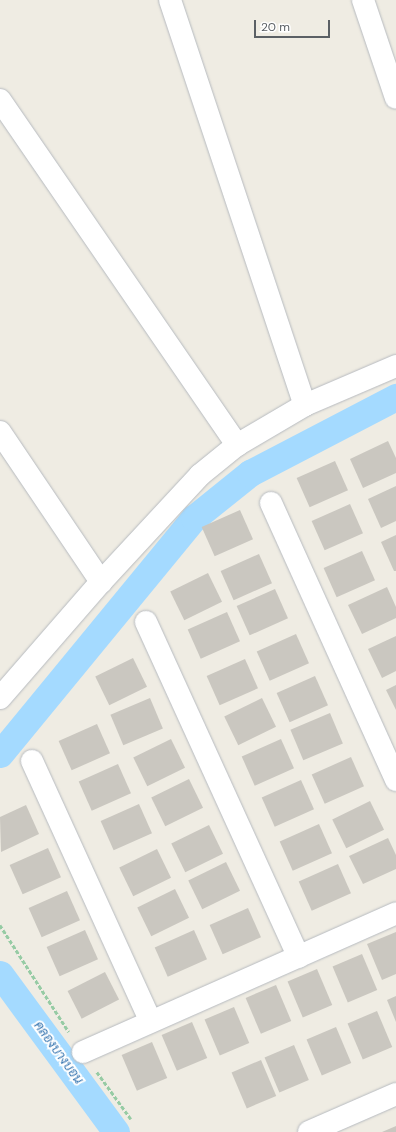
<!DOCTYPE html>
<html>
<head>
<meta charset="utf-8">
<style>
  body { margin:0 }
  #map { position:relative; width:396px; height:1132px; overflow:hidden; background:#efece3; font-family:"DM Sans",Sarabun,sans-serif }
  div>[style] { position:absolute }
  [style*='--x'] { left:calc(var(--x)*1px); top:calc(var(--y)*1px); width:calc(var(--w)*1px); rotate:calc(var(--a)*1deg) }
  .canal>* { height:27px; margin:-13.5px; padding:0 13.5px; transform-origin:13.5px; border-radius:13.5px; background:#a4daff }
  .building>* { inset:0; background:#cac7c0; transform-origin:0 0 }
  .path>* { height:2.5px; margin-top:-1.25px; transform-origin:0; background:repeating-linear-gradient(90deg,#96cba4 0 4px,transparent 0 6px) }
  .roads { filter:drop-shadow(0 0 1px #b6babf) drop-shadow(0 0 1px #b6babf) }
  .minor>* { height:22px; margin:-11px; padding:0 11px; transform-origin:11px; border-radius:11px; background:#fff }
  span { translate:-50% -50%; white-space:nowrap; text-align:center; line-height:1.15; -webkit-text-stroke:4px #fff; paint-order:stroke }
  .water-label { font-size:13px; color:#3675b0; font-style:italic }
  .scale { position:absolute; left:254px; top:20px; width:76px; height:18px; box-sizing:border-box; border:2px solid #5b6065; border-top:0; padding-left:5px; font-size:12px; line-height:14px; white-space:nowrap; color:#5b6065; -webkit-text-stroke:3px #fff; paint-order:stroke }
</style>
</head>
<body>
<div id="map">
  <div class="canal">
    <div style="--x:0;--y:754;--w:306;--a:-50.6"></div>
    <div style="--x:194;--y:518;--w:72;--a:-38.8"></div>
    <div style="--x:250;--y:473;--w:165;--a:-27.5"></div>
    <div style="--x:0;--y:974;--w:196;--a:53.7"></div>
  </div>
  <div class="building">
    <div style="clip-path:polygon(388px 441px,396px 458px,396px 473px,363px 488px,350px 459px)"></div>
    <div style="left:335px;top:461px;width:32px;height:42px;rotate:66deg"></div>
    <div style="clip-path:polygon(396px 486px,396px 521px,381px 528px,368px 499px)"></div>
    <div style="left:350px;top:504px;width:32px;height:42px;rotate:66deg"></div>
    <div style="left:240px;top:510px;width:32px;height:42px;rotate:66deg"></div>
    <div style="clip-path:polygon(396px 535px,396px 571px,394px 571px,381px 542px)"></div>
    <div style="left:362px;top:551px;width:32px;height:42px;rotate:66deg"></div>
    <div style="left:259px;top:554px;width:32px;height:42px;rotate:66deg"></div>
    <div style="left:208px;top:573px;width:32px;height:42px;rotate:64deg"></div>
    <div style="clip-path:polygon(387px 587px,396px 607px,396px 618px,362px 634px,348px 605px)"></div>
    <div style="left:275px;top:589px;width:32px;height:42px;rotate:66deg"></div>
    <div style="left:227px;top:612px;width:32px;height:43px;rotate:66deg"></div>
    <div style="left:296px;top:634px;width:32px;height:43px;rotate:66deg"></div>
    <div style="clip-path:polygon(396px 636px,396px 671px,382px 678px,368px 649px)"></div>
    <div style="left:133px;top:658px;width:32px;height:42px;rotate:64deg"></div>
    <div style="left:245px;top:659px;width:32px;height:42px;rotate:66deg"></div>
    <div style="left:315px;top:676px;width:32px;height:42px;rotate:66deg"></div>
    <div style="clip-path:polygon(396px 685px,396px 710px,386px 690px)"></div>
    <div style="left:150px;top:698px;width:33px;height:43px;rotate:67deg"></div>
    <div style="left:262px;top:698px;width:32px;height:42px;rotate:64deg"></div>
    <div style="left:330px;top:713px;width:33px;height:43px;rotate:67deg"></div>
    <div style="left:97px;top:724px;width:32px;height:42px;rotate:66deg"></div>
    <div style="left:171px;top:739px;width:32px;height:42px;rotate:64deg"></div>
    <div style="left:281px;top:739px;width:32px;height:43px;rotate:66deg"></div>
    <div style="left:351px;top:757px;width:32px;height:43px;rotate:66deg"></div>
    <div style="left:118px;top:764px;width:32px;height:43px;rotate:66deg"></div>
    <div style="left:189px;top:779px;width:32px;height:42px;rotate:64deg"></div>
    <div style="left:301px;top:780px;width:32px;height:43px;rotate:66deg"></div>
    <div style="left:370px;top:801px;width:32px;height:42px;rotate:64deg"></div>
    <div style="left:139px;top:804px;width:32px;height:42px;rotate:66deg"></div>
    <div style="clip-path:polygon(26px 805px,39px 834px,1px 852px,0 817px)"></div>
    <div style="left:319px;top:824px;width:32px;height:43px;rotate:66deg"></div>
    <div style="left:209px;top:825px;width:32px;height:42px;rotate:64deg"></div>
    <div style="clip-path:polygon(388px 838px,396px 855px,396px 869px,363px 884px,349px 856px)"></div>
    <div style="left:48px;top:848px;width:32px;height:42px;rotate:66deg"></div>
    <div style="left:157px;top:849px;width:32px;height:42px;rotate:64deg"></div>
    <div style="left:226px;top:862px;width:32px;height:42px;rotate:64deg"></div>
    <div style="left:338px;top:864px;width:32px;height:43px;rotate:66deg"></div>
    <div style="left:175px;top:889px;width:32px;height:42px;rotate:64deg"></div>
    <div style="left:67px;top:891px;width:32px;height:42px;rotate:66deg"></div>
    <div style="left:248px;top:908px;width:32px;height:42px;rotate:66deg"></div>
    <div style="left:85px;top:930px;width:32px;height:42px;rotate:66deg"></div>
    <div style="left:194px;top:930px;width:32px;height:43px;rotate:66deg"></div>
    <div style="clip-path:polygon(396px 932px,396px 974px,382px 980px,367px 944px)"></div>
    <div style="left:362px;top:954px;width:39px;height:32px;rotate:67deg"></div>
    <div style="left:317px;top:969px;width:39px;height:32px;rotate:67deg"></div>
    <div style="left:105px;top:972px;width:31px;height:42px;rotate:63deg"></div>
    <div style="left:276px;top:985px;width:39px;height:33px;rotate:67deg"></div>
    <div style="clip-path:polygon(396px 996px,396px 1022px,387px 1000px)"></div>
    <div style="left:234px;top:1007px;width:39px;height:32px;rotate:67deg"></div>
    <div style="left:377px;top:1011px;width:39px;height:32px;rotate:67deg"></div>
    <div style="left:192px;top:1022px;width:39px;height:33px;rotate:67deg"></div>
    <div style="left:336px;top:1027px;width:39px;height:32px;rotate:67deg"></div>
    <div style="left:152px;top:1042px;width:39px;height:33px;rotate:67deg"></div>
    <div style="left:294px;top:1045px;width:38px;height:32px;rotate:67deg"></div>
    <div style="left:261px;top:1060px;width:39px;height:32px;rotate:67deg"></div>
    <div style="clip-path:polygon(396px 1126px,396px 1132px,382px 1132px)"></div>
  </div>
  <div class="path">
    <div style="--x:0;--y:925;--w:127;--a:57.2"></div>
    <div style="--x:97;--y:1072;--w:58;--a:54.1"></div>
  </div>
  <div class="roads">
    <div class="minor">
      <div style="--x:170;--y:0;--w:427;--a:71.6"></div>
      <div style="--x:363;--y:0;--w:103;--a:71.4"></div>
      <div style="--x:0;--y:100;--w:419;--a:55.5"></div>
      <div style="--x:0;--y:432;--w:181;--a:56"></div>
      <div style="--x:271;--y:503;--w:304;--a:65.7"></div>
      <div style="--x:146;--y:622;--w:368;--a:65.5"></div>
      <div style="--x:0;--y:698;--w:154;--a:-49"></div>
      <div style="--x:101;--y:582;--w:146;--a:-47.2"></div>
      <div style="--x:200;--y:475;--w:48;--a:-39"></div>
      <div style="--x:237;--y:445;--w:79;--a:-30.5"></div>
      <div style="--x:305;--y:405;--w:99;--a:-23.2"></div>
      <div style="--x:32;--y:761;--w:285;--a:65.5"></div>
      <div style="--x:83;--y:1052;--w:342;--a:-23.9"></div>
      <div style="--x:309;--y:1132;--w:95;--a:-23.6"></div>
    </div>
  </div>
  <div class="water-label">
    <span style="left:58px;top:1053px;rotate:54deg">คลองบางบอน</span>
  </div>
  <div class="scale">20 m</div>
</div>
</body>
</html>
